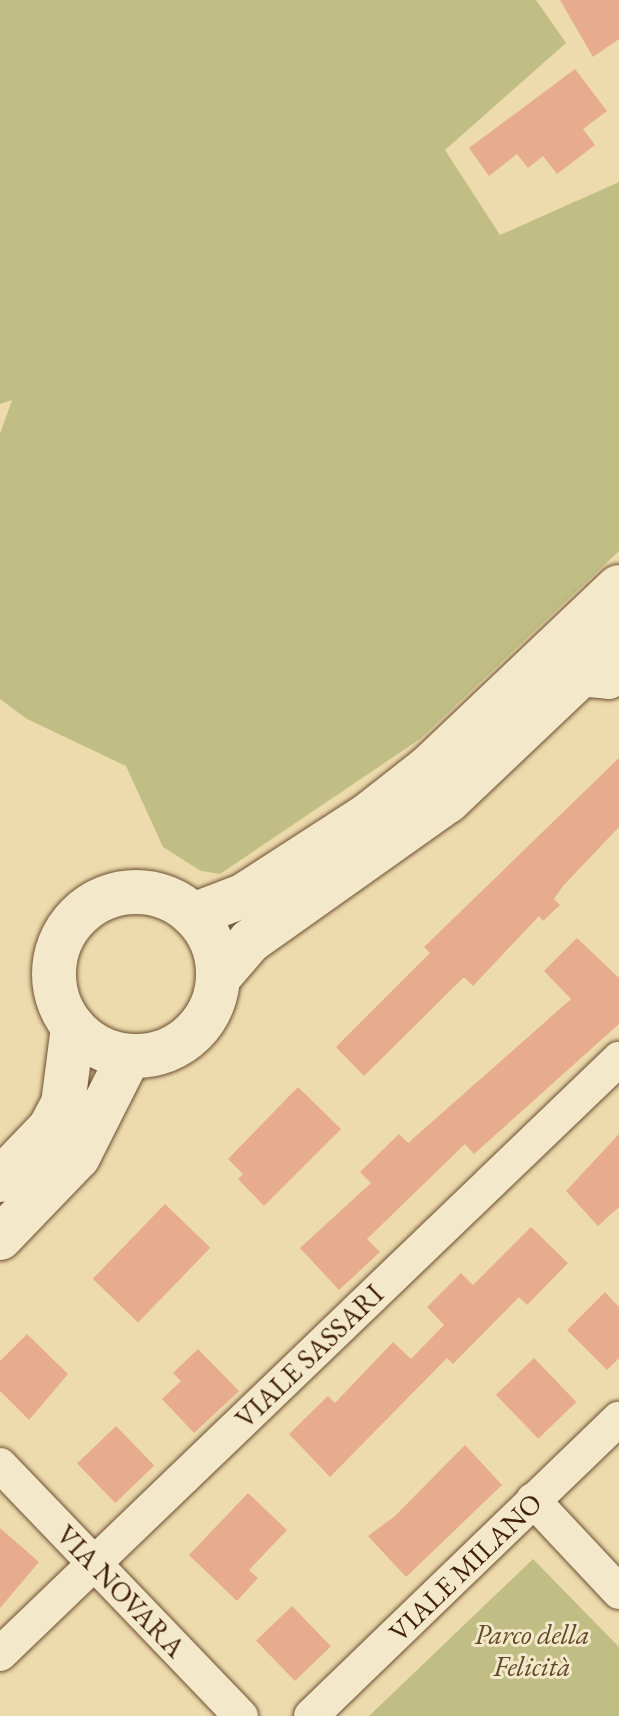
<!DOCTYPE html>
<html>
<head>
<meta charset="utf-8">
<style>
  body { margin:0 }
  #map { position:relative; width:619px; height:1716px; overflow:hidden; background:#eedbad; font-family:"EB Garamond",serif }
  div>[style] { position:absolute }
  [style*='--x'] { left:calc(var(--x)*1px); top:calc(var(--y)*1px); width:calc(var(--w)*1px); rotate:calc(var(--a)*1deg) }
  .green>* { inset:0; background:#c0be84 }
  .building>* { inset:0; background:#e7ab8e; transform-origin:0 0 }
  .roads { filter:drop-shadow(0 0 2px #6c4f33) drop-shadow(0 0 2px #6c4f33) }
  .street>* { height:34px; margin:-17px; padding:0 17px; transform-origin:17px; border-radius:17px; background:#f4e8ca }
  .secondary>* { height:44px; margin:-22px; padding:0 22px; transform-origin:22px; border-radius:22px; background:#f4e8ca }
  .secondary>.ring { margin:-22px; padding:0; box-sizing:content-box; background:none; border:44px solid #f4e8ca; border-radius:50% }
  span { translate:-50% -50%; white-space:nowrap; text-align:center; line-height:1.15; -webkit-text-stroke:6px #f4e8ca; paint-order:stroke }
  .street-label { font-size:28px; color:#40200a }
  .park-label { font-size:28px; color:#604828; font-style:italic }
</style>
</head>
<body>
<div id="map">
  <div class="green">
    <div style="clip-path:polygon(0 0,536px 0,566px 43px,445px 150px,500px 235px,619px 182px,619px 551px,420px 739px,220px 874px,201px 871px,163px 847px,126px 766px,27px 719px,0 699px,0 434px,12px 400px,0 404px)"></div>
    <div style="clip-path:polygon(533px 1559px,619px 1647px,619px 1716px,369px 1716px)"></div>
  </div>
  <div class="building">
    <div style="clip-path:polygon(560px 0,619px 0,619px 39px,593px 57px)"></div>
    <div style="clip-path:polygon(575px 69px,607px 111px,583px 129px,595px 145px,557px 174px,543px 156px,528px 168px,517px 154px,489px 176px,469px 148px)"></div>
    <div style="clip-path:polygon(619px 758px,619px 827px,563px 886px,554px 899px,560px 905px,543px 921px,539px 916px,473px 986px,464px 977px,364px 1076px,336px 1047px,430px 953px,424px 947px)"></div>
    <div style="clip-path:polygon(577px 938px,619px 978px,619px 1024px,474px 1154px,465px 1144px,367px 1239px,380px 1252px,339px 1290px,300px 1248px,371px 1183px,360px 1172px,399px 1134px,408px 1143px,571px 999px,544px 971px)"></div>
    <div style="clip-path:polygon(298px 1087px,341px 1129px,264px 1206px,238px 1179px,243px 1174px,228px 1159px)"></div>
    <div style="clip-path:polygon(619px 1134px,619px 1207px,598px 1226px,566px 1191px)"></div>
    <div style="left:165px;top:1204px;width:63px;height:104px;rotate:44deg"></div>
    <div style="clip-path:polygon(531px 1227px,568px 1263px,527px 1305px,519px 1297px,453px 1364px,447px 1358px,330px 1477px,289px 1434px,328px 1396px,335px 1403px,393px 1342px,411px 1359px,444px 1325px,427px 1307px,461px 1273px,473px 1285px)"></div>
    <div style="clip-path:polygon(605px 1292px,619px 1307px,619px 1358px,607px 1370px,567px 1330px)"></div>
    <div style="clip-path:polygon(27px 1334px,68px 1374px,29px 1420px,0 1391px,0 1361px)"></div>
    <div style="clip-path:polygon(198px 1349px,239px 1391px,194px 1433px,162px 1399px,181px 1381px,173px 1373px)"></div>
    <div style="left:534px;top:1358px;width:61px;height:53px;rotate:46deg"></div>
    <div style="left:116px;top:1426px;width:55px;height:54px;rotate:46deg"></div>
    <div style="clip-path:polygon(465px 1445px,502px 1485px,406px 1577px,368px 1536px,395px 1516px)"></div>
    <div style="clip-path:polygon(248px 1493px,287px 1530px,249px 1570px,258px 1578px,237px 1601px,189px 1555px)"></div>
    <div style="clip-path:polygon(0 1528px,39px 1562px,0 1608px)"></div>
    <div style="left:292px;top:1606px;width:56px;height:50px;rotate:46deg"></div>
  </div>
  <div class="roads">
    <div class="street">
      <div style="--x:577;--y:679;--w:32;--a:5"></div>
      <div style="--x:609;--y:682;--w:13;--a:-42"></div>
      <div style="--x:0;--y:1465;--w:348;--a:46.2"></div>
      <div style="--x:533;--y:1500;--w:126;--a:46.9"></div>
      <div style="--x:0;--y:1654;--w:859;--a:-43.87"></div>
      <div style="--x:311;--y:1716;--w:428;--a:-44"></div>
    </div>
    <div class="secondary">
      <div class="ring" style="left:54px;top:892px;width:120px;height:120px"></div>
      <div style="--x:193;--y:915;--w:53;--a:-20.8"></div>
      <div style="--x:243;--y:896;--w:149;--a:-32.9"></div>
      <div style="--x:368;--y:815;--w:76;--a:-38.1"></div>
      <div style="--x:428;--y:768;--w:263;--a:-43.5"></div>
      <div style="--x:218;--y:978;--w:49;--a:-49.1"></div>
      <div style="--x:250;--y:941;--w:242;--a:-35.3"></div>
      <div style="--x:448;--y:801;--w:236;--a:-43.5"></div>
      <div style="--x:0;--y:1180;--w:72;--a:-46.1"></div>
      <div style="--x:50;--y:1128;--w:27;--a:-62"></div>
      <div style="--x:63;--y:1104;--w:78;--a:-82.6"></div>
      <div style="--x:0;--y:1238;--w:112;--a:-46.1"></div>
      <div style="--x:78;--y:1157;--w:113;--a:-63.2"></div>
    </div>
  </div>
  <div class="street-label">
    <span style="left:309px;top:1356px;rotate:-44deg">VIALE SASSARI</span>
    <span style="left:465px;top:1567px;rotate:-44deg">VIALE MILANO</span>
    <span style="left:121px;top:1591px;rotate:46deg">VIA NOVARA</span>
  </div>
  <div class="park-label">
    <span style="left:532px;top:1650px">Parco della<br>Felicità</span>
  </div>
</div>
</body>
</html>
